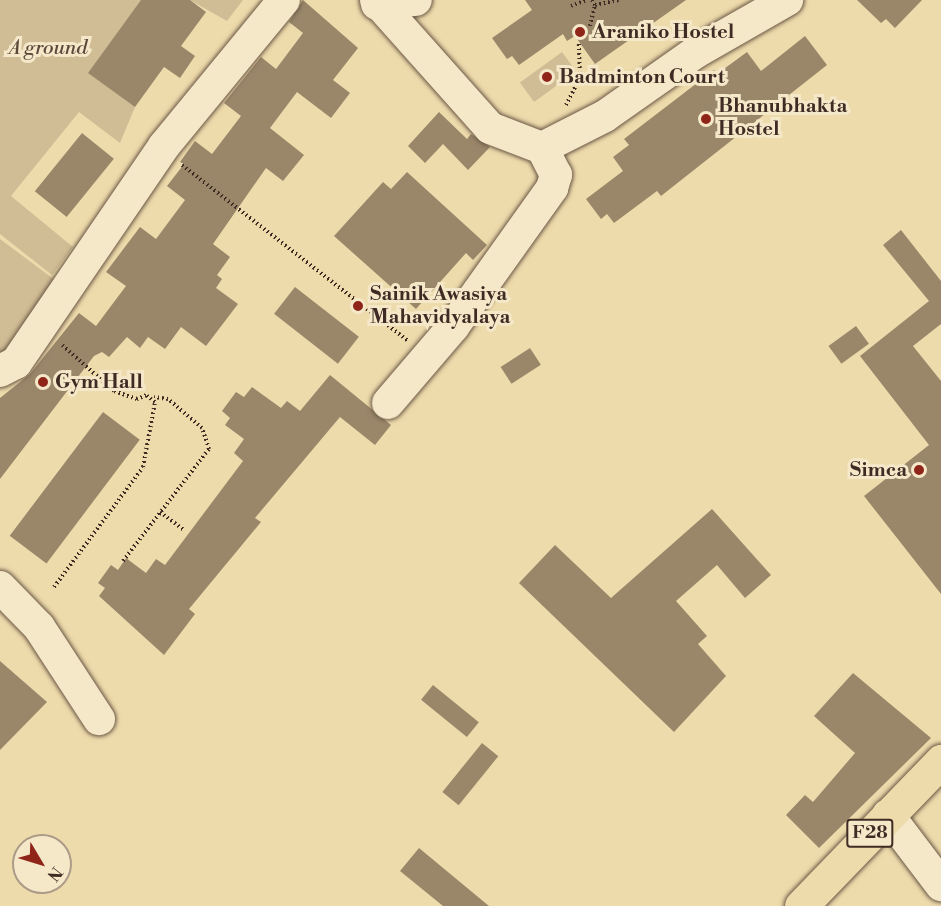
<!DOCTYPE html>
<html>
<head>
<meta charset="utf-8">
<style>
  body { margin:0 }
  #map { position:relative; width:941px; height:906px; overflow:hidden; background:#eedbac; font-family:"Libre Bodoni",serif }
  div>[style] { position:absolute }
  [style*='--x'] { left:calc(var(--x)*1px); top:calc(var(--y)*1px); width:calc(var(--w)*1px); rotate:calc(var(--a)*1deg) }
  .green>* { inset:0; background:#d0bd95; transform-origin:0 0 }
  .building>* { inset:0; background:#9a876a; transform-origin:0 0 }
  .path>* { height:4px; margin-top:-2px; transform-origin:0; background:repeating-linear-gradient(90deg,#3f2b23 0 1.5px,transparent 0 4.5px) }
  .roads { filter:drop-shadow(0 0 2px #6b5745) drop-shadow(0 0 2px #6b5745) }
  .minor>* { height:32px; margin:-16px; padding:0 16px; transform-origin:16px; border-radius:16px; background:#f4e8c9 }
  .major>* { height:33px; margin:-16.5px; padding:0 16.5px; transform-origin:16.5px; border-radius:16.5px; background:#eedbac }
  .dots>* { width:16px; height:16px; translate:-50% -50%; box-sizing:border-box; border:3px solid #f4e8c9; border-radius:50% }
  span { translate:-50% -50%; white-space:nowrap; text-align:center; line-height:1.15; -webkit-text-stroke:6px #f4e8c9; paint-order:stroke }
  .shield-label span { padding:2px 4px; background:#f4e8c9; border:2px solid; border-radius:4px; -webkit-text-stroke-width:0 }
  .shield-label { font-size:18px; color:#3f2b23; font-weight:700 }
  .poi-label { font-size:20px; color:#3f2b23; font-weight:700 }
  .left { translate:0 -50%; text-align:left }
  .right { translate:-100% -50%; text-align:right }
  .park-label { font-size:20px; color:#5c483a; font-style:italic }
  .north { position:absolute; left:12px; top:834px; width:60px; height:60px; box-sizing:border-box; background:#f4e8c9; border:2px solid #ac9c87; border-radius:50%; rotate:128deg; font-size:16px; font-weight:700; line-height:24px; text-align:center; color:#3f2b23 }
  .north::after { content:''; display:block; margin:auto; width:21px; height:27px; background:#8f2418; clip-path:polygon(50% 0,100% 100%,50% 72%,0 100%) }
</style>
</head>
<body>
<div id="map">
  <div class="green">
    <div style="clip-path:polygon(0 0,141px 0,135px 107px,120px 143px,79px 112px,11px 196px,73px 247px,52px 275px,0 234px)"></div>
    <div style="clip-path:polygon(190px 0,243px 0,227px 21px)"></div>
    <div style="left:562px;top:52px;width:24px;height:52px;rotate:54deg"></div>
    <div style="clip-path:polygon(0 239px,55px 280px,0 365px)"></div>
  </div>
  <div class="building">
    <div style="clip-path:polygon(141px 0,190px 0,206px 12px,181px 46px,195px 56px,180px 78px,164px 67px,135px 107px,88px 73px)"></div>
    <div style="clip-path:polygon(303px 0,358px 48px,333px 80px,350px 93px,331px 118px,297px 92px,270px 128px,304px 155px,283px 181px,266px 168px,213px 244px,230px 257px,217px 275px,222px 279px,216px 288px,238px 304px,206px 346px,181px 327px,165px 349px,148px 337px,140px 348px,127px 337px,109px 357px,102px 352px,94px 356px,0 479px,0 398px,30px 374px,79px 313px,96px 326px,126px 286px,106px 272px,140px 227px,156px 239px,185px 200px,167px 186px,184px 164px,180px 162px,195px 141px,212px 154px,241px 116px,224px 103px,261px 57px,276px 69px,303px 33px,289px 22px)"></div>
    <div style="clip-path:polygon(525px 0,686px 0,595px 64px,575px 36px,567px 41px,563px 34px,519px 65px,512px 56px,507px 59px,492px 38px,532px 10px)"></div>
    <div style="clip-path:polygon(857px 0,922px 0,895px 28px,886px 19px,881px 23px)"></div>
    <div style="clip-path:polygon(805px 36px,827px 65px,661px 196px,657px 191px,614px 223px,607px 214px,601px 219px,586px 199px,623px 171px,613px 157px,629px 145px,624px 139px,714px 70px,717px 74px,747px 52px,761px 71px)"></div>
    <div style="clip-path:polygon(439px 112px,467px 139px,471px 134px,490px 147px,468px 170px,443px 144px,425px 163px,408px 146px)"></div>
    <div style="left:82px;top:133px;width:41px;height:75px;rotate:39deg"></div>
    <div style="clip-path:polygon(407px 172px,487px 245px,473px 260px,466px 253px,416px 309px,334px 236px,383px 182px,391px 189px)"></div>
    <div style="clip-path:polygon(901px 230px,941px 281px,941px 324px,913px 346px,941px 381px,941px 594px,864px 496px,929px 445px,860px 356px,929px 301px,883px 245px)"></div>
    <div style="left:295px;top:287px;width:81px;height:34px;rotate:38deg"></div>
    <div style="left:856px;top:326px;width:22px;height:34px;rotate:54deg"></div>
    <div style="left:530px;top:348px;width:20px;height:35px;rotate:57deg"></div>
    <div style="clip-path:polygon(330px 375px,391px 425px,375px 445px,340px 417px,255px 518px,261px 522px,189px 609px,195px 614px,164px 655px,99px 596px,105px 588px,98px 583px,111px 565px,118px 570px,126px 558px,146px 573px,156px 559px,165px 565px,243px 461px,234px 453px,244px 439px,225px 425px,230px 418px,222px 411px,236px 392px,244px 397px,252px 387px,281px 408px,287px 401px,300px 411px)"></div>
    <div style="left:103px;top:412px;width:46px;height:155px;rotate:37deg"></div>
    <div style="clip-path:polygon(712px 509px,771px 575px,745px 598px,717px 565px,676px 601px,707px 636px,698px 644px,726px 676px,674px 732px,519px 583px,555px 545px,611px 598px)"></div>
    <div style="clip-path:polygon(0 661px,47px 702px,0 750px)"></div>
    <div style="clip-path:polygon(853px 673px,931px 738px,819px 848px,786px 815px,805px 795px,813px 802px,855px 753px,814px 716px)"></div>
    <div style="left:433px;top:685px;width:59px;height:19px;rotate:39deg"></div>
    <div style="left:482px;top:743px;width:21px;height:63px;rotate:39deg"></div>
    <div style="clip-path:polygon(419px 848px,460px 882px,489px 906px,443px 906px,400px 871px)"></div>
  </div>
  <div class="path">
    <div style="--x:592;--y:0;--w:6;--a:59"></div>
    <div style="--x:595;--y:5;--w:24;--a:-12"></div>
    <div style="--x:571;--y:6;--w:17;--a:-21"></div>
    <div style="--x:590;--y:26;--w:22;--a:-77"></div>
    <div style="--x:566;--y:105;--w:31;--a:-63"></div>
    <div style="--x:580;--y:77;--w:36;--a:-92"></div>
    <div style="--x:182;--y:165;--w:286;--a:37.9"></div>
    <div style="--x:160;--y:512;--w:31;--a:37"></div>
    <div style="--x:123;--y:561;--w:141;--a:-52.5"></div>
    <div style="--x:209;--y:449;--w:22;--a:-108"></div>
    <div style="--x:202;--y:428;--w:45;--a:-139.5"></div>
    <div style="--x:168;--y:399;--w:14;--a:-172"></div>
    <div style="--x:54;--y:587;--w:149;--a:-53.4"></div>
    <div style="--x:143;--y:467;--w:66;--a:-79.5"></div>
    <div style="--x:155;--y:402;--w:11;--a:-142"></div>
    <div style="--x:146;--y:395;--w:10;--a:156"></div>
    <div style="--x:137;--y:399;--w:24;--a:-161"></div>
    <div style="--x:114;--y:391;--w:69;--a:-138.5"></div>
  </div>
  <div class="roads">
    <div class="minor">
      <div style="--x:376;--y:0;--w:171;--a:48.3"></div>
      <div style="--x:490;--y:128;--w:56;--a:21"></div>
      <div style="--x:542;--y:148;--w:71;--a:-26.9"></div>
      <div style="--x:605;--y:116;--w:111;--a:-35.1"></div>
      <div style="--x:696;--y:52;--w:105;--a:-29.7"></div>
      <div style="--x:377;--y:4;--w:39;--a:-6"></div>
      <div style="--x:0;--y:371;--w:18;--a:-27"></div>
      <div style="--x:16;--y:363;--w:263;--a:-55.7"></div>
      <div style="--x:164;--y:146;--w:189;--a:-50.6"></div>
      <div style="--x:388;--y:403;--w:100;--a:-49.5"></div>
      <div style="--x:453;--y:327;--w:171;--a:-54.5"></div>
      <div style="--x:552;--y:188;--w:14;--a:-73"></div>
      <div style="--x:556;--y:175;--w:30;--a:-117"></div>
      <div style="--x:0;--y:587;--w:56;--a:45.7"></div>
      <div style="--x:39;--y:627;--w:110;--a:56.9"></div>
      <div style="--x:888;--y:815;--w:88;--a:52.9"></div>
    </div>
    <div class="major">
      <div style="--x:801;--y:906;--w:202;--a:-46"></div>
    </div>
  </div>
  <div class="dots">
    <div style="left:580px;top:32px;background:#8f2418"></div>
    <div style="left:547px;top:77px;background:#8f2418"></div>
    <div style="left:706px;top:119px;background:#8f2418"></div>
    <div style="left:358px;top:306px;background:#8f2418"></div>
    <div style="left:43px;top:382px;background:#8f2418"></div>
    <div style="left:919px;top:470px;background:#8f2418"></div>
  </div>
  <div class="shield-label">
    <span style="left:870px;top:833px">F28</span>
  </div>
  <div class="poi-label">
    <span class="left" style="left:592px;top:32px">Araniko Hostel</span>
    <span class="left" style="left:559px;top:77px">Badminton Court</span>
    <span class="left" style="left:718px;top:118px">Bhanubhakta<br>Hostel</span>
    <span class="left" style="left:370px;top:306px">Sainik Awasiya<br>Mahavidyalaya</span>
    <span class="left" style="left:55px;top:382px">Gym Hall</span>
    <span class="right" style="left:907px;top:470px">Simca</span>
  </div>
  <div class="park-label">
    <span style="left:48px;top:48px">A ground</span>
  </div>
  <div class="north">N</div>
</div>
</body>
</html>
